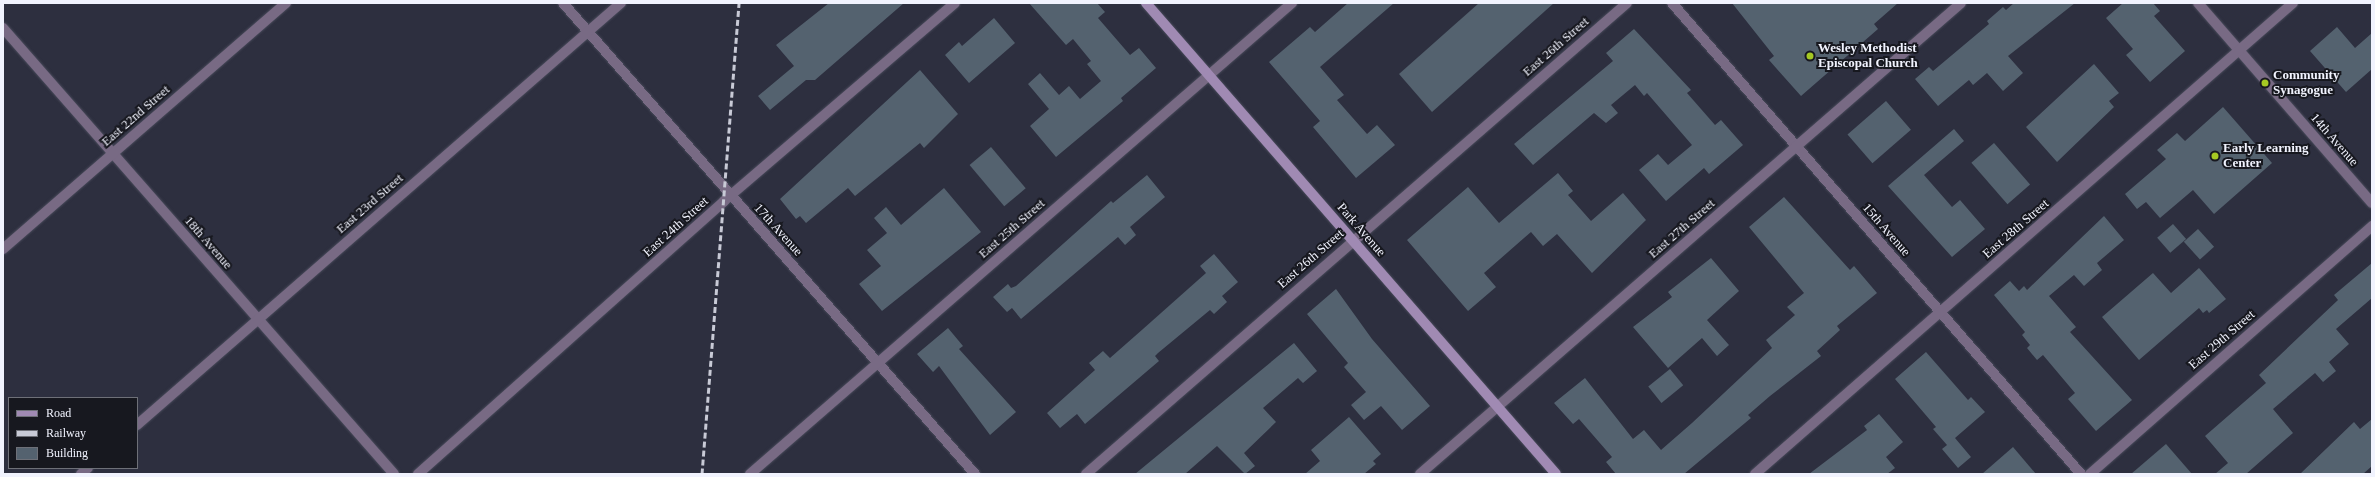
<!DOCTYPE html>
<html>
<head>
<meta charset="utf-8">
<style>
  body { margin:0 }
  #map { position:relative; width:2375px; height:477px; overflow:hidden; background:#2d2f3f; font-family:Georgia,serif }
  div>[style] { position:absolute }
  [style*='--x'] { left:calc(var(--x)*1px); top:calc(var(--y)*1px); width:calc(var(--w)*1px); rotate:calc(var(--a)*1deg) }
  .building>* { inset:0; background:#54626f; transform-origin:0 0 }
  .roads { filter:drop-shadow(0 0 1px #484a5a) drop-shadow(0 0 1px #484a5a) }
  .street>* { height:10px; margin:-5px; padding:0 5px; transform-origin:5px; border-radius:5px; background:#786a84 }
  .secondary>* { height:10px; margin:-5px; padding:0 5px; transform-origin:5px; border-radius:5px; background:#a08ab3 }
  .rail>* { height:3px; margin-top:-1.5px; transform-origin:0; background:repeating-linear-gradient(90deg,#c8cad6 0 6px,transparent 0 9px) }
  .dots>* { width:11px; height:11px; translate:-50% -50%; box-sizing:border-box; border:2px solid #17181f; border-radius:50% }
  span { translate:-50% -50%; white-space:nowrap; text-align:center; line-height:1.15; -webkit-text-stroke:4px #17181f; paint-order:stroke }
  .street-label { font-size:13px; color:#f1f3fe }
  .poi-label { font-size:13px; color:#f1f3fe; font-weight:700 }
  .left { translate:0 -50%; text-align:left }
  .frame { position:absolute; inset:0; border:4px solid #f1f3fe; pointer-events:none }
  .legend { position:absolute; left:8px; top:397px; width:130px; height:72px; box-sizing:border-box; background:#17181f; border:1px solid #6e7078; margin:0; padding:5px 7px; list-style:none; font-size:12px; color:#f1f3fe }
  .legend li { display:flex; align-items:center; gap:8px; height:20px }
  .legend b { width:20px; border:1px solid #6e7078 }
</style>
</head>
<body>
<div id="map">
  <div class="building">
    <div style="clip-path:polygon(829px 3px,904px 3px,815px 80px,806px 80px,770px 110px,758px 96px,794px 66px,776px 45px)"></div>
    <div style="clip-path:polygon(1029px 3px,1097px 3px,1105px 12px,1098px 18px,1130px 55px,1139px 48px,1156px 68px,1121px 98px,1123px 101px,1056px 157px,1030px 126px,1049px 109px,1028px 84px,1040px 73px,1059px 95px,1069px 86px,1080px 99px,1101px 81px,1087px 64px,1091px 61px,1073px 39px,1066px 45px)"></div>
    <div style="clip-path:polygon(1348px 3px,1394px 3px,1320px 67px,1344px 95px,1337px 100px,1367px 134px,1377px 125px,1395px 145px,1356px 178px,1313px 127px,1320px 121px,1269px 62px,1310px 27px,1315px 32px)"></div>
    <div style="clip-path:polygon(1479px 3px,1554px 3px,1432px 112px,1399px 74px)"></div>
    <div style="clip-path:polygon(1732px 3px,1898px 3px,1874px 24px,1878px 29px,1801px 96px,1769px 60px,1774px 56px)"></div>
    <div style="clip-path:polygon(2014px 3px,2075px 3px,2008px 56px,2023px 73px,2003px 91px,1987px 73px,1973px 85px,1969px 80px,1938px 106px,1915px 79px,1929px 67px,1933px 71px,1989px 24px,1987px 21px,2003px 7px,2006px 10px)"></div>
    <div style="clip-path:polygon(2123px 3px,2153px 3px,2160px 11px,2154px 16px,2185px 51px,2150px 82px,2126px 55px,2133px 49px,2106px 18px)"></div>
    <div style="clip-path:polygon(994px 18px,1015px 43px,969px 83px,945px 55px,959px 42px,962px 46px)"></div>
    <div style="clip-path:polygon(2337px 27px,2355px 48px,2372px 33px,2372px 69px,2346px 92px,2310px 51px)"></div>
    <div style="clip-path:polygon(1634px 29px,1691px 90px,1687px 93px,1715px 125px,1721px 120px,1743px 145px,1709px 174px,1704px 168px,1666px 201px,1639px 170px,1658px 154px,1668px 165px,1692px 145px,1647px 93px,1644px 96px,1635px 85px,1611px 105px,1618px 113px,1606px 123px,1594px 113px,1533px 165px,1514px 144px,1613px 61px,1606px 53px)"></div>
    <div style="clip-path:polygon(2094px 64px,2119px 93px,2109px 101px,2114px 107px,2057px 162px,2026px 127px)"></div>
    <div style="clip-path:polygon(920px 70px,958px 114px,924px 148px,920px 143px,855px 196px,848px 188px,806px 223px,800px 216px,796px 219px,780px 199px)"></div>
    <div style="left:1886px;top:101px;width:38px;height:51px;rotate:49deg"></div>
    <div style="clip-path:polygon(2223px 107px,2272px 163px,2214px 214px,2193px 190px,2160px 218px,2146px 202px,2137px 209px,2125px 194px,2166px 159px,2157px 150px,2177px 133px,2185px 141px)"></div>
    <div style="clip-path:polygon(1954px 129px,1964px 141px,1924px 175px,1952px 207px,1960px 200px,1985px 229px,1952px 257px,1888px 186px)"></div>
    <div style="left:1994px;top:143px;width:55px;height:30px;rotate:49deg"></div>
    <div style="left:991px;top:147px;width:54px;height:28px;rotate:50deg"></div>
    <div style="clip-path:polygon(1558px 173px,1573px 191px,1568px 195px,1591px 221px,1623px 193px,1646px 220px,1592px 273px,1557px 234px,1543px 246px,1531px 232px,1484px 273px,1496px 287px,1468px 311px,1407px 240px,1468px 187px,1499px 223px)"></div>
    <div style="clip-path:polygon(1147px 175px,1165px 197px,1130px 227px,1136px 235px,1125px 245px,1118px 237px,1021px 319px,1012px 308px,1007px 312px,993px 297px,1008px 284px,1011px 288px,1016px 286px,1111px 201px,1113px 203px)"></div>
    <div style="clip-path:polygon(944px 188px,981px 232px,882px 311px,859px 284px,881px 266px,867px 250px,887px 233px,874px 218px,886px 207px,901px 225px)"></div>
    <div style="clip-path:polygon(1784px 197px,1850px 270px,1854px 266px,1877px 293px,1837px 326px,1840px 330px,1817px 351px,1821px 356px,1770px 396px,1748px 415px,1751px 418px,1684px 474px,1616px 474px,1606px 462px,1612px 457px,1579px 419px,1573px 424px,1554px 403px,1585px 378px,1633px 439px,1644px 430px,1661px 450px,1692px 423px,1772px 348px,1766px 340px,1795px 315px,1787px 307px,1804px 293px,1749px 227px)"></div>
    <div style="clip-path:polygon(2104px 216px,2124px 240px,2097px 263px,2102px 270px,2084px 286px,2074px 275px,2049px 296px,2076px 327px,2070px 332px,2132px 400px,2096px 431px,2068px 399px,2075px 393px,2043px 355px,2037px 360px,2027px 348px,2030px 345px,2022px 335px,2025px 332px,1994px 295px,2010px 281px,2019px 291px,2024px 286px,2027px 290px)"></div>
    <div style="left:2173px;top:224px;width:20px;height:21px;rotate:49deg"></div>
    <div style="left:2198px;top:229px;width:24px;height:19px;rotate:48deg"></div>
    <div style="clip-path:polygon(1214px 254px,1238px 282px,1222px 296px,1227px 302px,1214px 314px,1210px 310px,1158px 353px,1155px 356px,1159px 361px,1085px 424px,1077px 414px,1060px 428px,1047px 413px,1095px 370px,1089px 363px,1103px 351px,1110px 358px,1143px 329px,1206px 273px,1200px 266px)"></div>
    <div style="clip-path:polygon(1711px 258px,1739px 291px,1707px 320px,1729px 345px,1717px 356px,1702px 338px,1668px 368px,1633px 327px,1672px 297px,1668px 292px)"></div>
    <div style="clip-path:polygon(2372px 263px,2372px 298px,2336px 329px,2349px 344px,2329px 362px,2336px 371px,2323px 382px,2315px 373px,2273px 409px,2293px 433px,2246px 474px,2215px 474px,2228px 463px,2205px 436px,2266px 383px,2259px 375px,2338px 300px,2334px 295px)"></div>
    <div style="clip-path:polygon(2199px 268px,2226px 299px,2209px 313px,2207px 310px,2203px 313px,2199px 308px,2139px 360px,2102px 317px,2153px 273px,2171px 293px)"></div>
    <div style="clip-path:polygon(1336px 289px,1372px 339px,1430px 406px,1402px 430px,1381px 406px,1364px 420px,1351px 405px,1366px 392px,1344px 367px,1348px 363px,1307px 314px)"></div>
    <div style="clip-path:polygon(948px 328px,963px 346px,959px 349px,1016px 412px,990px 435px,939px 366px,933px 372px,917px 354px)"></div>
    <div style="clip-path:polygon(1294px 343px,1317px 371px,1303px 383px,1298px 378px,1263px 408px,1276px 422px,1244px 453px,1255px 466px,1245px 474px,1217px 446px,1185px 474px,1135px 474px)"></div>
    <div style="clip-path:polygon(1926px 352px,1968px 400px,1971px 397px,1985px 412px,1955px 438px,1971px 457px,1958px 468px,1942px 449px,1947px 445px,1933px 429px,1936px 427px,1895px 379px)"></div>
    <div style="left:1670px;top:369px;width:21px;height:28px;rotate:51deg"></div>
    <div style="clip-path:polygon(1879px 414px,1903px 442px,1886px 457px,1895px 468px,1887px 474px,1809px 474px,1867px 430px,1864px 426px)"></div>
    <div style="clip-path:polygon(1349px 417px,1381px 454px,1373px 461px,1376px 464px,1364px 474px,1305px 474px,1320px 461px,1311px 450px)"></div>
    <div style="clip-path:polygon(2372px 419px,2372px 466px,2363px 474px,2300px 474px,2354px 422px,2360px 429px)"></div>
    <div style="clip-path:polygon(2166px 444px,2192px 474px,2131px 474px)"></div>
    <div style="clip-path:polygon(2013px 447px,2036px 474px,1982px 474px)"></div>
  </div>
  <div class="roads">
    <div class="street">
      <div style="--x:563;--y:3;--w:626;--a:48.82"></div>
      <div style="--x:1672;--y:3;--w:624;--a:49.03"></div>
      <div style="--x:2198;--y:3;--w:265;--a:49"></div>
      <div style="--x:3;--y:28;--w:593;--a:48.76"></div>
      <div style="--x:3;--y:249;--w:375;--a:-41"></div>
      <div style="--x:137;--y:425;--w:642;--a:-41.09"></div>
      <div style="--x:81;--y:474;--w:9;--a:-41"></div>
      <div style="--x:418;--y:474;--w:410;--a:-41.7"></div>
      <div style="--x:724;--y:201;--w:304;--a:-40.6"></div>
      <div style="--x:750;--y:474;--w:718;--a:-40.99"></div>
      <div style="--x:1086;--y:474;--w:717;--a:-41.04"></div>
      <div style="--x:1420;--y:474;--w:717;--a:-41.04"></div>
      <div style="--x:1755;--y:474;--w:715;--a:-41.2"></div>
      <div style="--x:2090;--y:474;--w:376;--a:-41.3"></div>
    </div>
    <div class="secondary">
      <div style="--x:1146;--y:3;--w:624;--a:48.96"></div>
    </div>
  </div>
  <div class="rail">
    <div style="--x:702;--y:474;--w:472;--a:-85.5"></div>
  </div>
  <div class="dots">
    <div style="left:1810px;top:56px;background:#a5c823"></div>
    <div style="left:2265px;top:83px;background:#a5c823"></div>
    <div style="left:2215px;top:156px;background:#a5c823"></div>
  </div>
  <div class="street-label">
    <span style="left:1556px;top:47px;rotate:-41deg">East 26th Street</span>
    <span style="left:136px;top:116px;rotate:-41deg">East 22nd Street</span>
    <span style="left:2334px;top:140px;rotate:49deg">14th Avenue</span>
    <span style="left:370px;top:204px;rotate:-41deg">East 23rd Street</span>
    <span style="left:676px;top:227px;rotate:-42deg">East 24th Street</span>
    <span style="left:1012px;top:229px;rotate:-41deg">East 25th Street</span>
    <span style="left:1682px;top:229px;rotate:-41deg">East 27th Street</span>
    <span style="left:2016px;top:229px;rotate:-41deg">East 28th Street</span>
    <span style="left:778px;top:230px;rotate:48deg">17th Avenue</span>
    <span style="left:1361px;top:230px;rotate:49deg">Park Avenue</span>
    <span style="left:1886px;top:230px;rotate:49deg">15th Avenue</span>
    <span style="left:208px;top:243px;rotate:49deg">18th Avenue</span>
    <span style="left:1311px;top:259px;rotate:-41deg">East 26th Street</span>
    <span style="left:2222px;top:340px;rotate:-41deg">East 29th Street</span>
  </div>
  <div class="poi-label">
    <span class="left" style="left:1818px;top:56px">Wesley Methodist<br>Episcopal Church</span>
    <span class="left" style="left:2273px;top:83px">Community<br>Synagogue</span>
    <span class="left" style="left:2223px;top:156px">Early Learning<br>Center</span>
  </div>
  <div class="frame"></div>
  <ul class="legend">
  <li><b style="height:5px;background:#a08ab3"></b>Road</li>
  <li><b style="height:5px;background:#c8cad6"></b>Railway</li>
  <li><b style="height:11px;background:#54626f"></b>Building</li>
  </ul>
</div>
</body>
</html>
